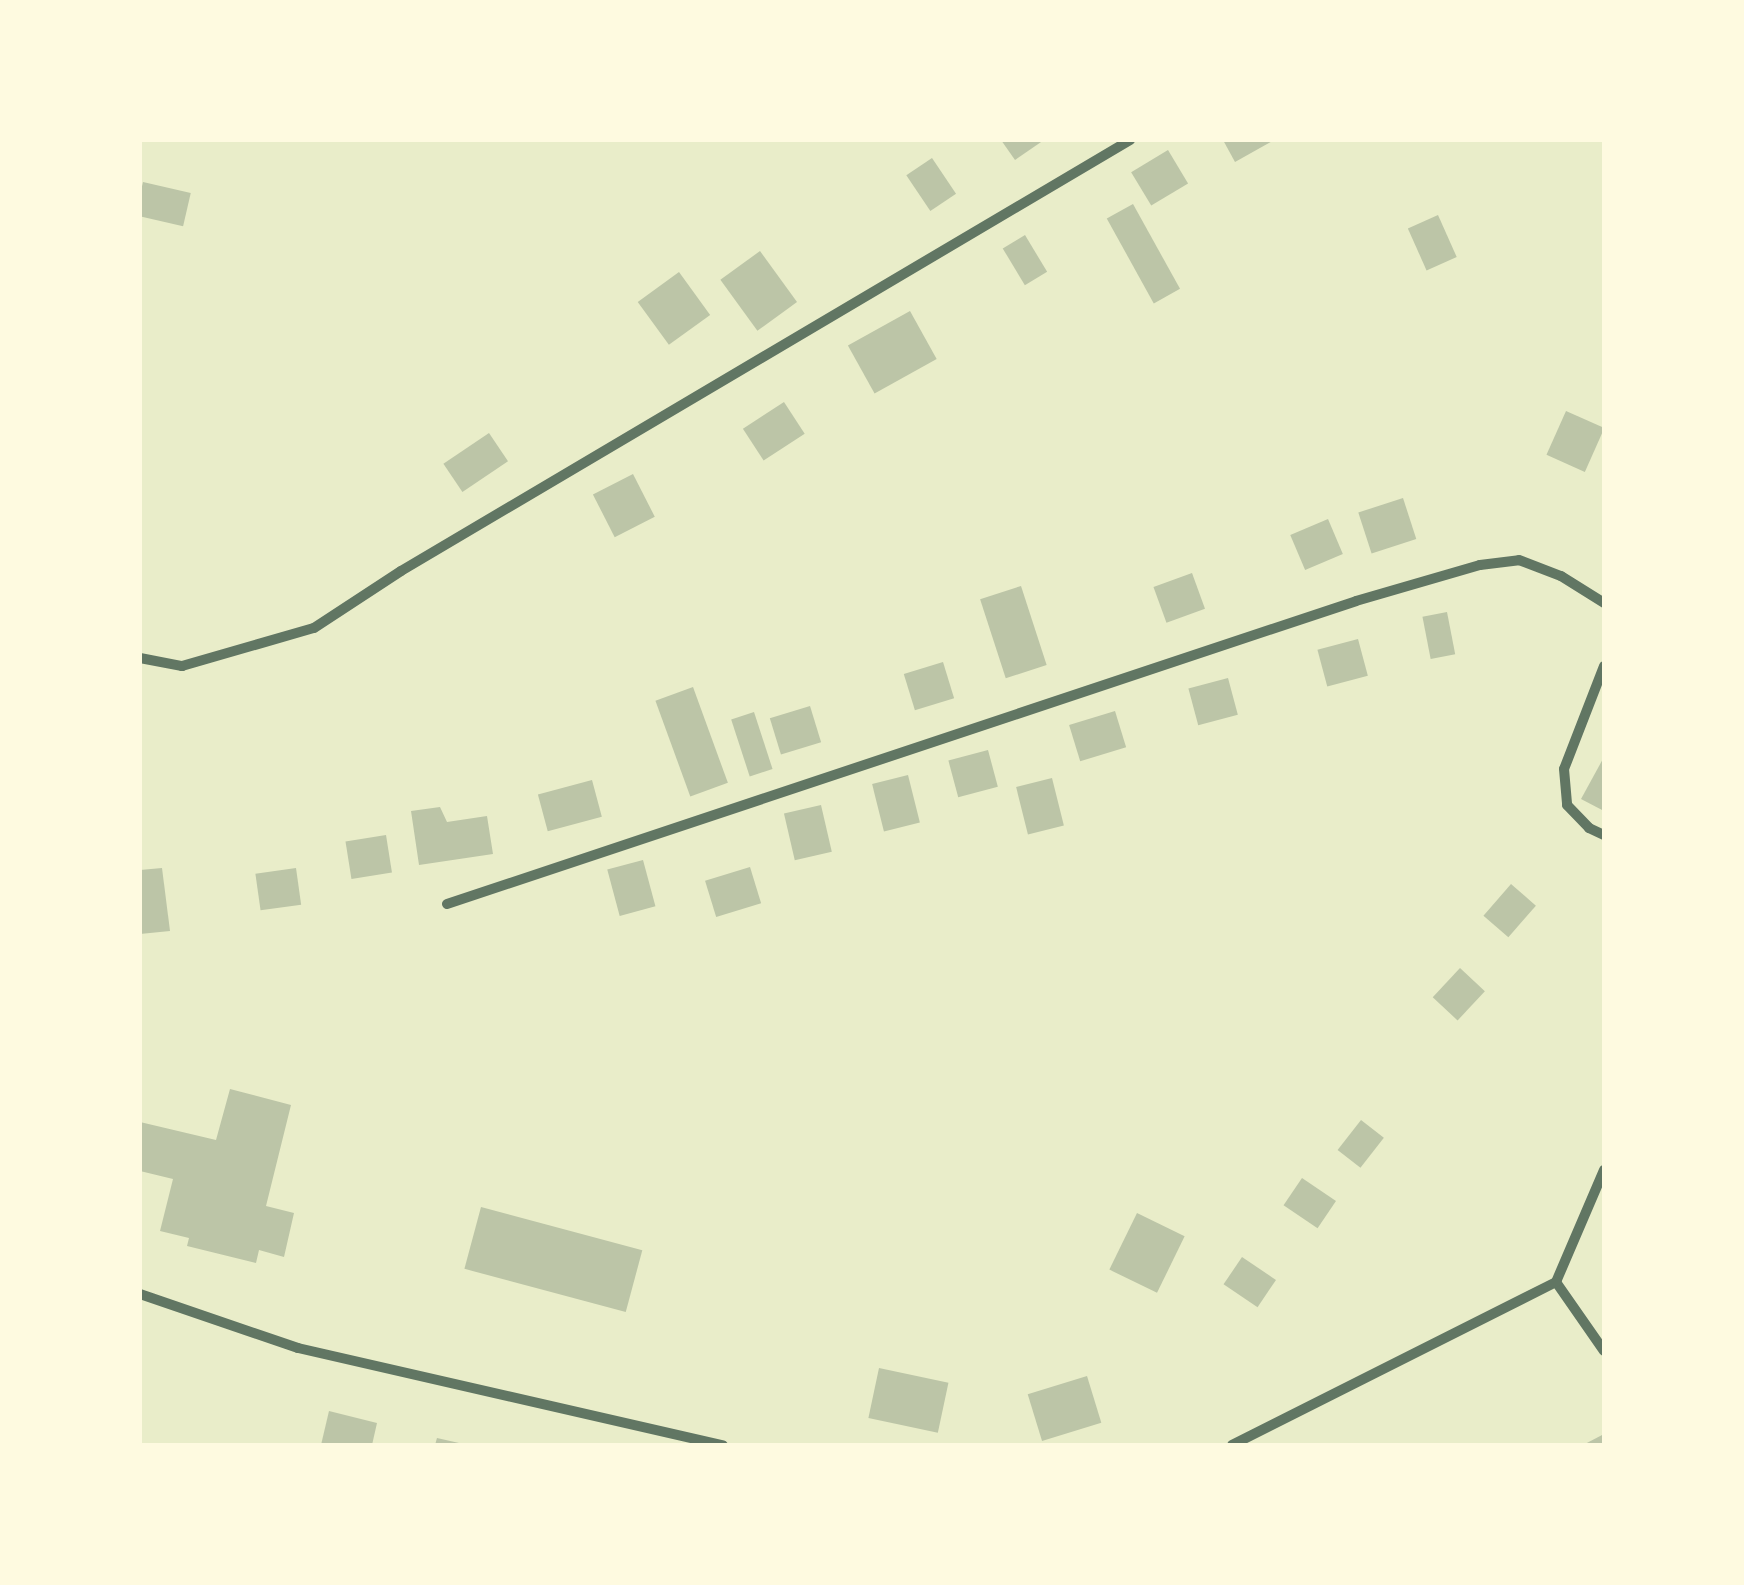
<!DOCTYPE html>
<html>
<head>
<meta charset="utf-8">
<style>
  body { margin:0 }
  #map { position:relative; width:1744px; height:1585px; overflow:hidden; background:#e9edc9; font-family:Raleway,sans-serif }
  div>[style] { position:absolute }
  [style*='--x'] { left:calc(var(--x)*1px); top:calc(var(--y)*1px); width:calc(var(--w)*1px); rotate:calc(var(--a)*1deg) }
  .building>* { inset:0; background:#bcc5a7; transform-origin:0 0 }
  .minor>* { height:10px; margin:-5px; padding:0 5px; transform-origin:5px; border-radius:5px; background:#617663 }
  span { translate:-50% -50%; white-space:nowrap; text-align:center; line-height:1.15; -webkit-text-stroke:10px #fefae0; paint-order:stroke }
  .frame { position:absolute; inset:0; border:142px solid #fefae0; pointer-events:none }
</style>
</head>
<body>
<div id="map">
  <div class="building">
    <div style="clip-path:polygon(1001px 140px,1044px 140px,1015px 160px)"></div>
    <div style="clip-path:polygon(1223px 140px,1274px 140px,1235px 162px)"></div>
    <div style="left:1168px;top:150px;width:39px;height:43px;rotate:59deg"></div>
    <div style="left:932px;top:158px;width:43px;height:31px;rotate:56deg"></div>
    <div style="left:143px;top:182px;width:49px;height:34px;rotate:13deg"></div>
    <div style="left:1133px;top:204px;width:97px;height:30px;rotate:61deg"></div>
    <div style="left:1438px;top:215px;width:46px;height:33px;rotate:66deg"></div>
    <div style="left:1025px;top:235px;width:43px;height:26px;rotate:59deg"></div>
    <div style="left:760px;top:251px;width:63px;height:49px;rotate:54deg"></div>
    <div style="left:679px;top:272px;width:53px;height:51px;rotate:54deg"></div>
    <div style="left:910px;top:311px;width:55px;height:71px;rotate:61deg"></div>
    <div style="left:784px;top:402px;width:38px;height:49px;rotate:57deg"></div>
    <div style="left:1566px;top:411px;width:42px;height:48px;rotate:24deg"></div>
    <div style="left:489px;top:433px;width:34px;height:55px;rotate:56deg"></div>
    <div style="left:633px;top:474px;width:48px;height:45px;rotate:63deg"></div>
    <div style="left:1403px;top:498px;width:43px;height:47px;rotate:72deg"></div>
    <div style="left:1328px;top:519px;width:38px;height:41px;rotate:67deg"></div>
    <div style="left:1192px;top:573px;width:38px;height:41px;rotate:70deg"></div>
    <div style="left:1021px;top:586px;width:83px;height:43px;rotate:72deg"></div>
    <div style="left:1447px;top:612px;width:43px;height:25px;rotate:79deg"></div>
    <div style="left:1358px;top:639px;width:38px;height:42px;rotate:75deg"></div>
    <div style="left:943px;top:662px;width:38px;height:41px;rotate:73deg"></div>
    <div style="left:1228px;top:678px;width:38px;height:41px;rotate:75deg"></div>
    <div style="left:693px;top:687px;width:102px;height:40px;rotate:70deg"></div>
    <div style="left:810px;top:706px;width:38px;height:42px;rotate:73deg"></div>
    <div style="left:1115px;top:711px;width:38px;height:48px;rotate:73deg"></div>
    <div style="left:754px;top:712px;width:60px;height:24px;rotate:72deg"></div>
    <div style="left:988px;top:750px;width:38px;height:41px;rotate:75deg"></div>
    <div style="clip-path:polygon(1604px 757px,1604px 811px,1581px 799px)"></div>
    <div style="left:908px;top:775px;width:49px;height:37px;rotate:76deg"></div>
    <div style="left:1052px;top:778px;width:49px;height:37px;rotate:76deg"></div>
    <div style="left:592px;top:780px;width:38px;height:56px;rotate:75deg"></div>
    <div style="left:821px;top:805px;width:48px;height:38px;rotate:77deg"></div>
    <div style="clip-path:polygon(440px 807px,447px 822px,487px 816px,493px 854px,419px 865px,411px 811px)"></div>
    <div style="left:386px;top:835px;width:38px;height:41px;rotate:81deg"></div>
    <div style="left:643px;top:860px;width:48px;height:37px;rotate:75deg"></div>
    <div style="left:750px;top:867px;width:38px;height:47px;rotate:73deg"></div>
    <div style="clip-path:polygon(162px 868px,170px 931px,140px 934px,140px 870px)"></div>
    <div style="left:296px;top:868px;width:37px;height:41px;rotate:82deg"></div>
    <div style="left:1511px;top:884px;width:33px;height:42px;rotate:41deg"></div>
    <div style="left:1460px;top:968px;width:34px;height:40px;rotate:43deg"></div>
    <div style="clip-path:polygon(230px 1089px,291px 1105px,266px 1206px,294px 1213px,284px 1257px,259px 1250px,256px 1263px,187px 1246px,189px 1238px,160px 1231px,173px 1179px,140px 1171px,140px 1122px,216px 1140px)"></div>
    <div style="left:1361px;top:1120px;width:29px;height:38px;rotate:38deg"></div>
    <div style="left:1302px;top:1178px;width:41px;height:33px;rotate:34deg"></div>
    <div style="left:481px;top:1207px;width:167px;height:64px;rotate:15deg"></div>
    <div style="left:1137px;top:1213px;width:53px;height:63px;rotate:26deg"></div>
    <div style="left:1242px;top:1257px;width:41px;height:33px;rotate:34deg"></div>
    <div style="left:879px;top:1368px;width:71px;height:51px;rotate:12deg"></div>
    <div style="left:1087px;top:1376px;width:49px;height:62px;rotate:73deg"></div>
    <div style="clip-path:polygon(329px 1411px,377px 1423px,372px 1445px,321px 1445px)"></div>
    <div style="clip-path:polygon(1604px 1434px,1604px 1445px,1583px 1445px)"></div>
    <div style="clip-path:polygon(437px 1438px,459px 1443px,459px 1445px,435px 1445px)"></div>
  </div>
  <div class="minor">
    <div style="--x:140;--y:658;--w:43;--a:10.8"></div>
    <div style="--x:182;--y:666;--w:137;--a:-16.1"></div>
    <div style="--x:314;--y:628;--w:104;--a:-33.2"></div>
    <div style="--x:401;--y:571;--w:847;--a:-30.59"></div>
    <div style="--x:1604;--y:666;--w:110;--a:111.2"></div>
    <div style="--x:1564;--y:769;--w:36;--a:85"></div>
    <div style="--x:1567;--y:805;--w:32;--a:46"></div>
    <div style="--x:1589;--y:828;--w:17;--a:25"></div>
    <div style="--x:447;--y:904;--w:958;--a:-18.43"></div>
    <div style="--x:1356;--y:601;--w:129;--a:-16.2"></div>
    <div style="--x:1480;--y:565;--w:39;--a:-7"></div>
    <div style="--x:1519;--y:560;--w:45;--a:20.9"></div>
    <div style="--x:1561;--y:576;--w:51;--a:32.1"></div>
    <div style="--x:1604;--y:1170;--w:122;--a:113.2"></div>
    <div style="--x:1556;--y:1282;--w:84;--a:55.2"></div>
    <div style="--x:140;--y:1294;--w:167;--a:18.9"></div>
    <div style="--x:298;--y:1348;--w:436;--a:12.9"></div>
    <div style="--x:1232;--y:1445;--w:363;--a:-26.7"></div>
  </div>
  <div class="frame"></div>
</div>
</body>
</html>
